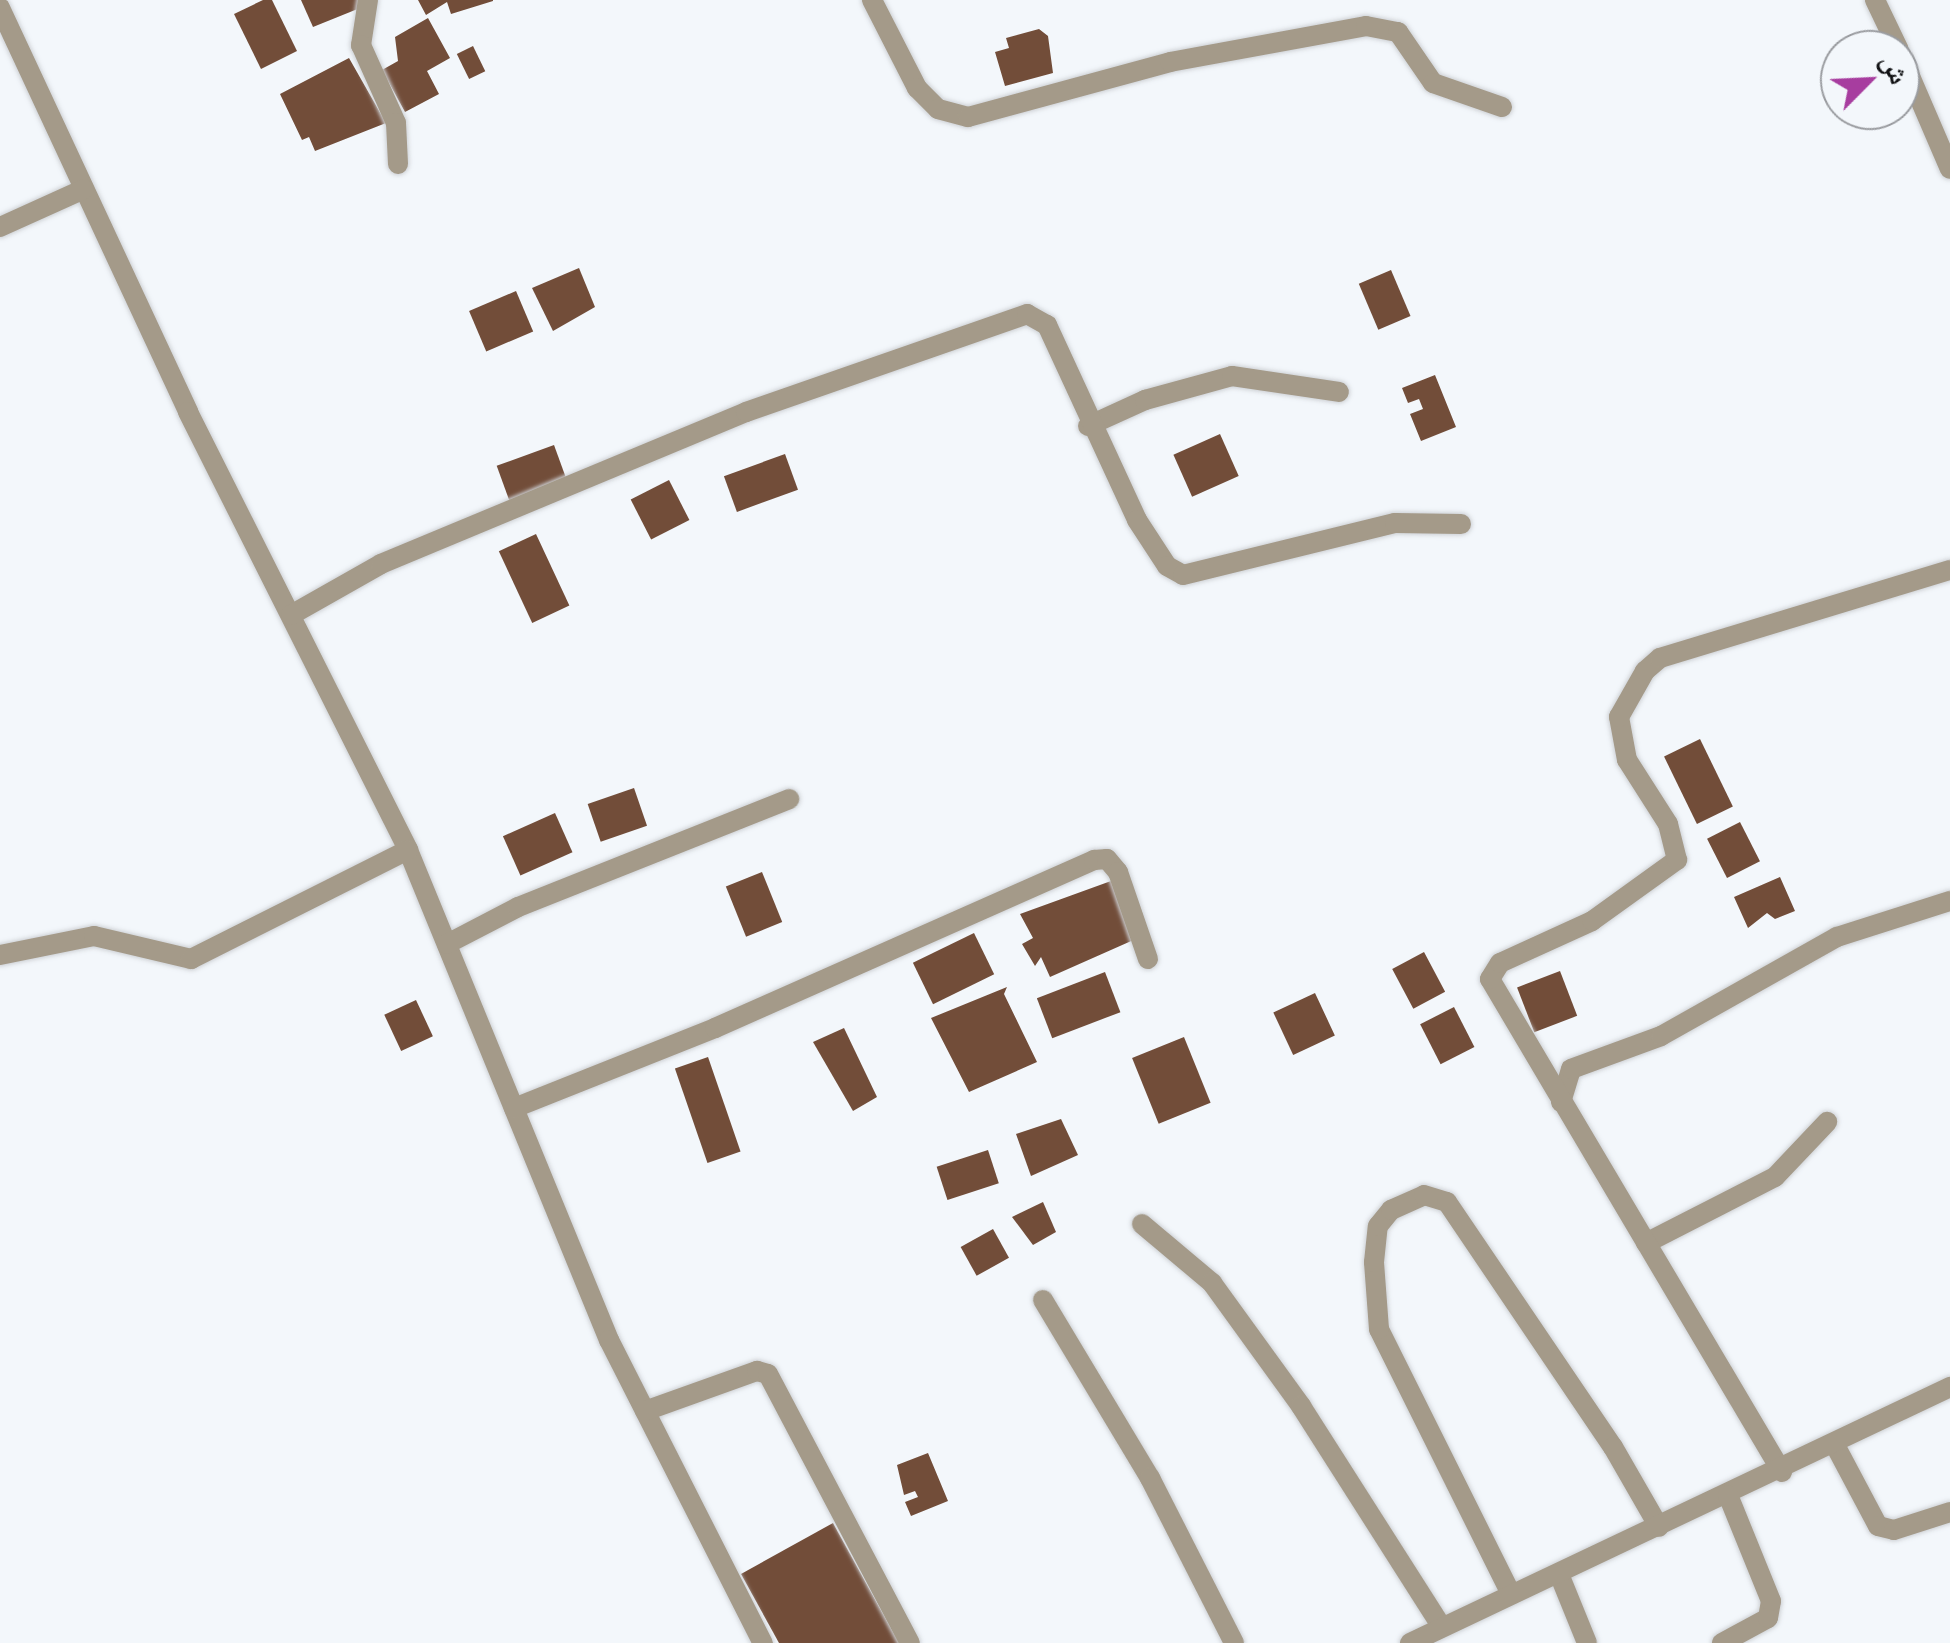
<!DOCTYPE html>
<html>
<head>
<meta charset="utf-8">
<style>
  body { margin:0 }
  #map { position:relative; width:1950px; height:1643px; overflow:hidden; background:#f3f7fb; font-family:"PT Sans","Noto Naskh Arabic",sans-serif }
  div>[style] { position:absolute }
  [style*='--x'] { left:calc(var(--x)*1px); top:calc(var(--y)*1px); width:calc(var(--w)*1px); rotate:calc(var(--a)*1deg) }
  .building>* { inset:0; background:#724d39; transform-origin:0 0 }
  .roads { filter:drop-shadow(0 0 2px #cfd2d6) drop-shadow(0 0 2px #cfd2d6) }
  .minor>* { height:20px; margin:-10px; padding:0 10px; transform-origin:10px; border-radius:10px; background:#a49a89 }
  span { translate:-50% -50%; white-space:nowrap; text-align:center; line-height:1.15; -webkit-text-stroke:10px #f3f7fb; paint-order:stroke }
  .north { position:absolute; left:1820px; top:30px; width:100px; height:100px; box-sizing:border-box; background:#f3f7fb; border:2px solid #999b9f; border-radius:50%; rotate:66deg; font-size:28px; font-weight:700; line-height:40px; text-align:center; color:#111214 }
  .north::after { content:''; display:block; margin:auto; width:35px; height:45px; background:#a73d9f; clip-path:polygon(50% 0,100% 100%,50% 72%,0 100%) }
</style>
</head>
<body>
<div id="map">
  <div class="building">
    <div style="clip-path:polygon(263px 0,272px 0,297px 51px,261px 69px,234px 14px)"></div>
    <div style="clip-path:polygon(301px 0,362px 0,365px 6px,313px 27px)"></div>
    <div style="clip-path:polygon(418px 0,493px 0,493px 1px,451px 14px,447px 2px,426px 15px)"></div>
    <div style="clip-path:polygon(428px 18px,450px 58px,427px 71px,439px 94px,405px 112px,382px 70px,398px 61px,395px 37px)"></div>
    <div style="clip-path:polygon(1039px 29px,1048px 36px,1053px 73px,1005px 86px,995px 52px,1009px 48px,1006px 38px)"></div>
    <div style="left:473px;top:46px;width:28px;height:18px;rotate:64deg"></div>
    <div style="clip-path:polygon(349px 58px,386px 123px,315px 151px,309px 137px,302px 140px,280px 94px)"></div>
    <div style="clip-path:polygon(579px 268px,595px 307px,553px 331px,532px 288px)"></div>
    <div style="left:1391px;top:270px;width:50px;height:35px;rotate:67deg"></div>
    <div style="left:516px;top:291px;width:44px;height:51px;rotate:67deg"></div>
    <div style="clip-path:polygon(1435px 375px,1456px 427px,1421px 441px,1410px 414px,1423px 409px,1419px 399px,1408px 403px,1402px 388px)"></div>
    <div style="left:1220px;top:434px;width:46px;height:51px;rotate:66deg"></div>
    <div style="left:554px;top:445px;width:38px;height:61px;rotate:70deg"></div>
    <div style="left:785px;top:454px;width:38px;height:65px;rotate:70deg"></div>
    <div style="left:669px;top:480px;width:45px;height:43px;rotate:63deg"></div>
    <div style="left:536px;top:534px;width:79px;height:41px;rotate:65deg"></div>
    <div style="left:1700px;top:739px;width:75px;height:40px;rotate:64deg"></div>
    <div style="left:634px;top:788px;width:40px;height:49px;rotate:71deg"></div>
    <div style="left:555px;top:813px;width:43px;height:57px;rotate:66deg"></div>
    <div style="left:1740px;top:822px;width:44px;height:37px;rotate:63deg"></div>
    <div style="left:762px;top:872px;width:54px;height:39px;rotate:68deg"></div>
    <div style="clip-path:polygon(1780px 877px,1795px 911px,1775px 919px,1767px 913px,1748px 928px,1734px 897px)"></div>
    <div style="clip-path:polygon(1111px 881px,1138px 938px,1050px 977px,1041px 957px,1035px 966px,1022px 944px,1033px 938px,1020px 914px)"></div>
    <div style="left:974px;top:933px;width:46px;height:68px;rotate:64deg"></div>
    <div style="left:1424px;top:952px;width:45px;height:36px;rotate:62deg"></div>
    <div style="left:1560px;top:971px;width:48px;height:46px;rotate:69deg"></div>
    <div style="left:1105px;top:972px;width:43px;height:73px;rotate:69deg"></div>
    <div style="clip-path:polygon(1007px 987px,1004px 994px,1037px 1062px,969px 1092px,931px 1018px)"></div>
    <div style="left:1315px;top:993px;width:47px;height:46px;rotate:65deg"></div>
    <div style="left:416px;top:1000px;width:40px;height:35px;rotate:65deg"></div>
    <div style="left:1454px;top:1007px;width:45px;height:38px;rotate:63deg"></div>
    <div style="clip-path:polygon(844px 1028px,877px 1097px,853px 1111px,813px 1042px)"></div>
    <div style="left:1184px;top:1037px;width:71px;height:56px;rotate:68deg"></div>
    <div style="left:708px;top:1057px;width:100px;height:35px;rotate:71deg"></div>
    <div style="clip-path:polygon(1061px 1119px,1078px 1155px,1031px 1176px,1016px 1134px)"></div>
    <div style="left:988px;top:1150px;width:35px;height:54px;rotate:72deg"></div>
    <div style="clip-path:polygon(1043px 1202px,1056px 1232px,1033px 1245px,1012px 1217px)"></div>
    <div style="left:993px;top:1229px;width:33px;height:37px;rotate:61deg"></div>
    <div style="clip-path:polygon(928px 1453px,948px 1501px,911px 1516px,905px 1502px,918px 1497px,915px 1491px,904px 1495px,897px 1465px)"></div>
    <div style="clip-path:polygon(833px 1523px,899px 1643px,779px 1643px,741px 1574px)"></div>
  </div>
  <div class="roads">
    <div class="minor">
      <div style="--x:368;--y:0;--w:46;--a:98.8"></div>
      <div style="--x:361;--y:45;--w:85;--a:65.8"></div>
      <div style="--x:396;--y:123;--w:41;--a:87.2"></div>
      <div style="--x:872;--y:0;--w:99;--a:62.9"></div>
      <div style="--x:917;--y:88;--w:30;--a:45"></div>
      <div style="--x:938;--y:109;--w:31;--a:15"></div>
      <div style="--x:968;--y:117;--w:209;--a:-15.2"></div>
      <div style="--x:1170;--y:62;--w:199;--a:-10.4"></div>
      <div style="--x:1366;--y:26;--w:33;--a:11"></div>
      <div style="--x:1398;--y:32;--w:62;--a:55.5"></div>
      <div style="--x:1433;--y:83;--w:73;--a:19.2"></div>
      <div style="--x:1875;--y:0;--w:55;--a:64.4"></div>
      <div style="--x:0;--y:8;--w:446;--a:65"></div>
      <div style="--x:188;--y:412;--w:490;--a:63.3"></div>
      <div style="--x:408;--y:850;--w:530;--a:67.7"></div>
      <div style="--x:609;--y:1340;--w:340;--a:63.1"></div>
      <div style="--x:1900;--y:53;--w:126;--a:66.7"></div>
      <div style="--x:0;--y:227;--w:92;--a:-24.3"></div>
      <div style="--x:1088;--y:426;--w:63;--a:-24.5"></div>
      <div style="--x:1145;--y:400;--w:90;--a:-15.4"></div>
      <div style="--x:1232;--y:376;--w:108;--a:8.5"></div>
      <div style="--x:291;--y:615;--w:103;--a:-29.5"></div>
      <div style="--x:381;--y:564;--w:395;--a:-22.6"></div>
      <div style="--x:746;--y:412;--w:298;--a:-19.2"></div>
      <div style="--x:1027;--y:314;--w:23;--a:29"></div>
      <div style="--x:1047;--y:325;--w:215;--a:65.2"></div>
      <div style="--x:1137;--y:520;--w:55;--a:56.9"></div>
      <div style="--x:1167;--y:566;--w:18;--a:29"></div>
      <div style="--x:1183;--y:575;--w:218;--a:-13.8"></div>
      <div style="--x:1395;--y:523;--w:66;--a:0.9"></div>
      <div style="--x:447;--y:944;--w:80;--a:-27.5"></div>
      <div style="--x:518;--y:907;--w:292;--a:-21.7"></div>
      <div style="--x:0;--y:955;--w:96;--a:-11.4"></div>
      <div style="--x:94;--y:936;--w:100;--a:13.3"></div>
      <div style="--x:191;--y:959;--w:243;--a:-26.7"></div>
      <div style="--x:1561;--y:1102;--w:34;--a:-73"></div>
      <div style="--x:1571;--y:1069;--w:96;--a:-20.1"></div>
      <div style="--x:1661;--y:1036;--w:202;--a:-29.4"></div>
      <div style="--x:1837;--y:937;--w:119;--a:-17.7"></div>
      <div style="--x:514;--y:1108;--w:216;--a:-21.7"></div>
      <div style="--x:715;--y:1028;--w:415;--a:-23.9"></div>
      <div style="--x:1094;--y:860;--w:13;--a:-4"></div>
      <div style="--x:1107;--y:859;--w:17;--a:50"></div>
      <div style="--x:1118;--y:872;--w:92;--a:71"></div>
      <div style="--x:1142;--y:1224;--w:92;--a:40.1"></div>
      <div style="--x:1212;--y:1283;--w:152;--a:54.1"></div>
      <div style="--x:1301;--y:1406;--w:262;--a:57.5"></div>
      <div style="--x:1646;--y:1243;--w:145;--a:-27.1"></div>
      <div style="--x:1775;--y:1177;--w:76;--a:-46.6"></div>
      <div style="--x:1043;--y:1300;--w:208;--a:59"></div>
      <div style="--x:1150;--y:1478;--w:185;--a:63"></div>
      <div style="--x:645;--y:1411;--w:119;--a:-19.7"></div>
      <div style="--x:757;--y:1371;--w:11;--a:15"></div>
      <div style="--x:768;--y:1374;--w:304;--a:62.2"></div>
      <div style="--x:1836;--y:1447;--w:89;--a:62"></div>
      <div style="--x:1878;--y:1526;--w:16;--a:14"></div>
      <div style="--x:1894;--y:1530;--w:59;--a:-17.8"></div>
      <div style="--x:1782;--y:1472;--w:573;--a:-120.64"></div>
      <div style="--x:1490;--y:979;--w:19;--a:-58"></div>
      <div style="--x:1500;--y:963;--w:101;--a:-24.5"></div>
      <div style="--x:1592;--y:921;--w:105;--a:-35.7"></div>
      <div style="--x:1677;--y:860;--w:37;--a:-104"></div>
      <div style="--x:1668;--y:824;--w:76;--a:-122.6"></div>
      <div style="--x:1627;--y:760;--w:44;--a:-100.5"></div>
      <div style="--x:1619;--y:717;--w:53;--a:-60.5"></div>
      <div style="--x:1645;--y:671;--w:20;--a:-41"></div>
      <div style="--x:1660;--y:658;--w:303;--a:-16.9"></div>
      <div style="--x:1559;--y:1574;--w:74;--a:67.9"></div>
      <div style="--x:1511;--y:1594;--w:296;--a:-116.5"></div>
      <div style="--x:1379;--y:1329;--w:67;--a:-94.3"></div>
      <div style="--x:1374;--y:1262;--w:36;--a:-84"></div>
      <div style="--x:1378;--y:1226;--w:21;--a:-51"></div>
      <div style="--x:1391;--y:1210;--w:36;--a:-24"></div>
      <div style="--x:1424;--y:1195;--w:24;--a:17"></div>
      <div style="--x:1447;--y:1202;--w:296;--a:55.9"></div>
      <div style="--x:1613;--y:1447;--w:92;--a:60.1"></div>
      <div style="--x:1410;--y:1643;--w:598;--a:-25.36"></div>
      <div style="--x:1722;--y:1643;--w:52;--a:-28.5"></div>
      <div style="--x:1768;--y:1618;--w:17;--a:-80"></div>
      <div style="--x:1771;--y:1601;--w:114;--a:-112.1"></div>
    </div>
  </div>
  <div class="north">ش</div>
</div>
</body>
</html>
